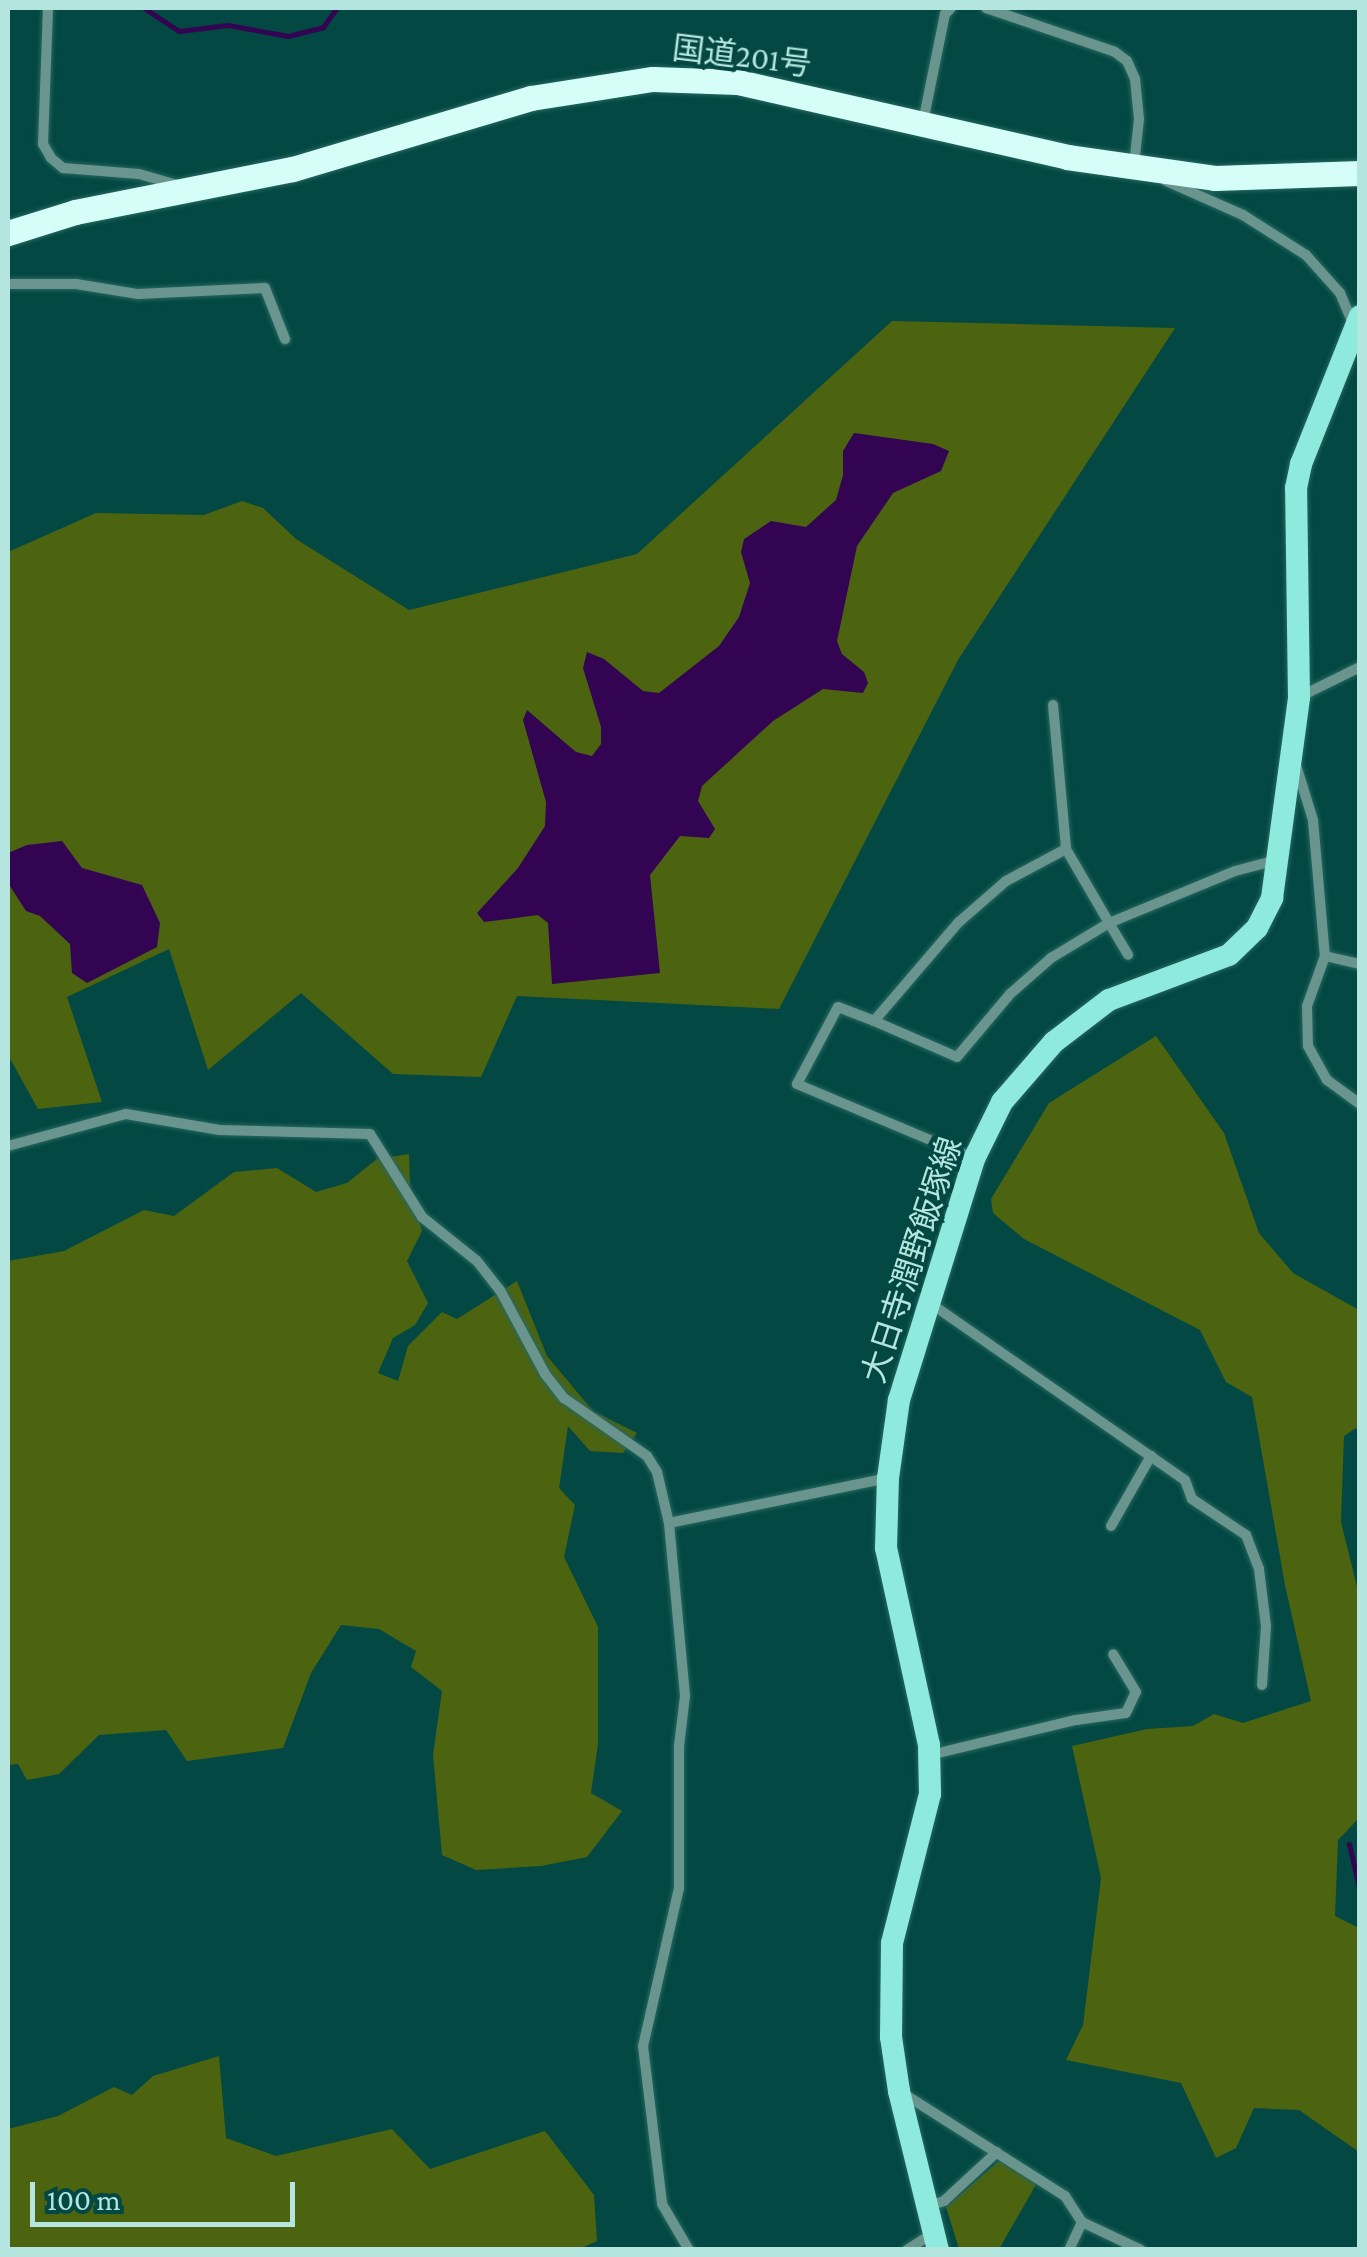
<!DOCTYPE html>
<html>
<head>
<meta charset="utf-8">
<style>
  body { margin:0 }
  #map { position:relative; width:1367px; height:2257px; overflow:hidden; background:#034842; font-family:"Crimson Pro","Noto Sans JP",serif }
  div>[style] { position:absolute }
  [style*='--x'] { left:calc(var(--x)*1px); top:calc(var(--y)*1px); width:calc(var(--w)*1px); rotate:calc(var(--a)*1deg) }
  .green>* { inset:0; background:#4c6410 }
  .water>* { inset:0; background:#320451 }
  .stream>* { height:5px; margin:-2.5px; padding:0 2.5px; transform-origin:2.5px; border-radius:2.5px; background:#320451 }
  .roads { filter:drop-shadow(0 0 2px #266861) drop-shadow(0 0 2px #266861) }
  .street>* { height:10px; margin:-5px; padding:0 5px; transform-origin:5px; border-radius:5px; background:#6a948e }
  .primary>* { height:22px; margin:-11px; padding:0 11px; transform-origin:11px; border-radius:11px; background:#8feade }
  .highway>* { height:25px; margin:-12.5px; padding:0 12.5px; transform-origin:12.5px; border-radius:12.5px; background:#d6fef8 }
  span { translate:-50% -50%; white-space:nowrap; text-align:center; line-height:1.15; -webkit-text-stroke:8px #034842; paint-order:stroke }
  .street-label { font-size:32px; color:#b4e6df }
  .frame { position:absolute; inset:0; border:10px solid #b4e6df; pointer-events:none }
  .scale { position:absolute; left:30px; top:2182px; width:265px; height:45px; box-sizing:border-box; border:5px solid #b4e6df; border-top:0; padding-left:12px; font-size:30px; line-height:35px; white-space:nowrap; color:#b4e6df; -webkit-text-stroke:8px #034842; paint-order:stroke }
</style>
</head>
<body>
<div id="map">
  <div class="green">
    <div style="clip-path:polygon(892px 321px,1175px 328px,958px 660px,779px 1009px,517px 996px,481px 1077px,393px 1074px,301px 993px,208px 1070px,169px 949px,67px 997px,102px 1102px,38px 1109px,8px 1055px,8px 552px,96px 513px,204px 515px,242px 501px,263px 508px,296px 539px,409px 610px,637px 554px)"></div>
    <div style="clip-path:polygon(1156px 1036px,1224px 1133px,1259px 1233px,1293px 1273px,1359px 1310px,1359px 1431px,1356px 1428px,1344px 1436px,1341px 1522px,1359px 1595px,1360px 1817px,1338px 1840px,1335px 1916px,1359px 1928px,1359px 2152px,1299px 2110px,1254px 2108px,1236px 2148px,1216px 2158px,1181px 2083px,1066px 2060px,1083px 2025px,1101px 1878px,1072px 1746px,1147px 1729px,1193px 1726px,1214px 1714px,1243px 1723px,1311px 1701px,1285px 1585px,1252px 1397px,1226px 1382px,1200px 1330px,1024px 1239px,993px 1213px,991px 1199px,1049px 1103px)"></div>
    <div style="clip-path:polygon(409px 1154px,410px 1184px,422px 1231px,407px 1261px,428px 1303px,415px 1325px,393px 1338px,378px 1373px,398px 1381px,408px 1346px,442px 1312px,457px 1319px,517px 1281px,547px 1356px,593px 1411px,637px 1433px,623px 1453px,590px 1451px,568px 1426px,559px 1488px,575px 1505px,564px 1557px,598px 1627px,598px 1744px,591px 1793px,622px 1811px,587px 1857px,541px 1866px,476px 1870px,442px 1855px,433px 1755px,442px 1691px,411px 1667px,416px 1651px,379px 1629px,341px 1625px,311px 1673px,283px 1748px,187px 1761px,166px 1730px,99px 1735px,59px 1774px,27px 1780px,18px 1764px,8px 1765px,8px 1261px,64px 1251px,144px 1210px,174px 1216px,234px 1172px,277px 1168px,316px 1192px,347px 1183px,377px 1159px)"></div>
    <div style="clip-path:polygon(219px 2056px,226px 2138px,276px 2156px,392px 2129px,430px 2169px,545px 2131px,594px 2195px,597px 2241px,577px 2250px,8px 2249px,8px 2129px,58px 2116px,114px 2087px,132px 2095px,153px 2076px)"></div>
    <div style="clip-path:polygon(1000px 2160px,1037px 2183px,999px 2249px,959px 2249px,946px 2207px)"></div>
  </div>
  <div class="water">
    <div style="clip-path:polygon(854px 433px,933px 444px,949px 451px,941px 471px,893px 493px,857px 546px,837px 641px,842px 654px,864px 672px,868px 683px,863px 693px,823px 689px,773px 721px,702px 786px,698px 801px,715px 829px,709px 838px,680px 836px,650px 875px,660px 973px,552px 984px,548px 923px,538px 915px,484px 922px,477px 913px,518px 868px,545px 826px,546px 802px,523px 720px,527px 710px,576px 752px,592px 756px,601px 744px,601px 727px,583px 668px,587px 652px,604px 659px,643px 691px,659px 693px,719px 646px,739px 617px,750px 583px,741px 552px,744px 539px,771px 521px,806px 527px,836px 500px,843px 475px,843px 451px)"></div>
    <div style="clip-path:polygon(62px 841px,82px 868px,142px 885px,160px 923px,157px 947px,87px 983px,72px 973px,70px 944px,40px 916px,26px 911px,8px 883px,8px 853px,27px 845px)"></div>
  </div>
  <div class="stream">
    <div style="--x:144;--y:8;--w:42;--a:33.3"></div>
    <div style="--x:179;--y:31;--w:49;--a:-7"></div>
    <div style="--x:228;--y:25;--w:61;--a:10.4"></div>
    <div style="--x:288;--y:36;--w:36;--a:-14"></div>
    <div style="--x:323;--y:27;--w:24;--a:-54"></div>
    <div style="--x:1349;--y:1844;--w:49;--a:77.1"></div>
  </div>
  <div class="roads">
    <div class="street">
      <div style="--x:48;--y:8;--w:136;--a:92.1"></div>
      <div style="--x:43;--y:144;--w:16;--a:60"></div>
      <div style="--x:51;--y:158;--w:16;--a:40"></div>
      <div style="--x:63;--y:168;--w:76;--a:4.5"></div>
      <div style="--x:139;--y:174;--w:40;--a:16"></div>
      <div style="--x:986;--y:8;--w:136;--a:18.8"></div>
      <div style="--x:1115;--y:52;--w:15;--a:37"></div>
      <div style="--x:1127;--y:61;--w:20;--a:66"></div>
      <div style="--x:1135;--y:79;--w:40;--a:84.3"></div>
      <div style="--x:1139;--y:119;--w:46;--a:96.2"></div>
      <div style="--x:923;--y:122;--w:110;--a:-78.5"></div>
      <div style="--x:945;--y:14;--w:8;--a:-45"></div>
      <div style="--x:1166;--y:181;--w:84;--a:23.8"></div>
      <div style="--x:1243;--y:215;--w:75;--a:32.4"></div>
      <div style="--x:1306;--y:255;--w:51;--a:48.2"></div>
      <div style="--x:1340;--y:293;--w:33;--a:67"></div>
      <div style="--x:8;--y:284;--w:68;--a:0"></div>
      <div style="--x:76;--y:284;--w:63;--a:9.2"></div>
      <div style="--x:138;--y:294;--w:127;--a:-2.7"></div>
      <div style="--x:265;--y:288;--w:55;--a:68.6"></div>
      <div style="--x:1299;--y:697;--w:68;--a:-26.2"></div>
      <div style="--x:1053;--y:705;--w:145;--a:84.8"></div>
      <div style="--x:1296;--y:765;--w:58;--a:72.8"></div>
      <div style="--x:1313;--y:820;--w:137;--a:85"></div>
      <div style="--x:1325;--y:956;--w:53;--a:109.8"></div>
      <div style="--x:1307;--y:1006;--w:40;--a:88.6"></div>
      <div style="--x:1308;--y:1046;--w:39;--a:61"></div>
      <div style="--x:1327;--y:1080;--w:41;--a:36"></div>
      <div style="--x:1325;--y:956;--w:36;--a:13"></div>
      <div style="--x:874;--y:1021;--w:90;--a:23.4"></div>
      <div style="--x:957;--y:1057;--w:82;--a:-49.9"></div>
      <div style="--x:1010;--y:994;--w:55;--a:-41.3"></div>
      <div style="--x:1051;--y:958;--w:68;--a:-31.1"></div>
      <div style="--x:1109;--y:923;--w:37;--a:59"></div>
      <div style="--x:8;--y:1146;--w:122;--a:-15.2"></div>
      <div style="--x:126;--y:1114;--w:95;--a:9.7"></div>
      <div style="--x:220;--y:1130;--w:150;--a:1.5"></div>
      <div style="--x:370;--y:1134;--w:98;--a:57.9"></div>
      <div style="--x:422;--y:1217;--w:70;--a:38.7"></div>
      <div style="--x:477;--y:1261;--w:37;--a:52"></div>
      <div style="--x:500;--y:1290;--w:95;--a:61.8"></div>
      <div style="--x:545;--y:1374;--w:31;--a:52"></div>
      <div style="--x:564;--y:1398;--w:101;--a:34.9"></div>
      <div style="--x:647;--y:1456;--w:19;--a:58"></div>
      <div style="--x:657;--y:1472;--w:52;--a:76.8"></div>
      <div style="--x:669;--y:1523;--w:174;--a:84.7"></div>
      <div style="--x:685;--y:1696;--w:50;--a:96.8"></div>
      <div style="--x:679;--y:1746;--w:142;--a:90"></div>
      <div style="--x:679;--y:1888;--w:162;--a:102.8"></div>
      <div style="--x:643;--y:2046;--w:159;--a:83.1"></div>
      <div style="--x:662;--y:2204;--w:53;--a:59.6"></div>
      <div style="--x:973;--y:1158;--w:191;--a:-157.2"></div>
      <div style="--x:797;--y:1084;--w:87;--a:-62"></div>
      <div style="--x:838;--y:1007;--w:39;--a:21"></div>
      <div style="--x:874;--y:1021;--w:130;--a:-49.4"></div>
      <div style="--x:959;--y:922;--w:62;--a:-41.1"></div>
      <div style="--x:1006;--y:881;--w:68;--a:-28.1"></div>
      <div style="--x:1066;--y:849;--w:86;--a:59.8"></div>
      <div style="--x:1109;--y:923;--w:136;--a:-22.4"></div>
      <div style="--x:1235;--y:871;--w:43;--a:-14.7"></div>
      <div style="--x:930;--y:1303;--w:310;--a:34.8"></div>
      <div style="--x:1185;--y:1480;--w:20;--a:70"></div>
      <div style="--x:1192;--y:1499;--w:65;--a:33.7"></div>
      <div style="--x:1246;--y:1535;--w:36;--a:69"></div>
      <div style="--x:1259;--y:1569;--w:57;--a:83"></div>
      <div style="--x:1266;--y:1626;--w:59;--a:93.9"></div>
      <div style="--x:669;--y:1523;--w:224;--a:-11.6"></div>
      <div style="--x:1111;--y:1526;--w:81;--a:-60.3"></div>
      <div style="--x:930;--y:1755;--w:150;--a:-13.5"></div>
      <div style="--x:1076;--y:1720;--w:50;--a:-8"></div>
      <div style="--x:1126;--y:1713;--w:23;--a:-65"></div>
      <div style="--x:1136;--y:1692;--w:44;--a:-121.2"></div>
      <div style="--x:904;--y:2094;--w:191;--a:32.4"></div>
      <div style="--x:1065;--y:2196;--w:31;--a:57"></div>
      <div style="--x:1082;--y:2222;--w:65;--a:25.4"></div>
      <div style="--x:928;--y:2206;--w:17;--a:-17"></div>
      <div style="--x:944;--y:2201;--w:72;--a:-42.8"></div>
      <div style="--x:907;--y:2250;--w:30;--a:-33"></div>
      <div style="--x:1069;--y:2250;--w:31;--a:-65"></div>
    </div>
    <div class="primary">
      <div style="--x:938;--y:2250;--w:164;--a:-103.8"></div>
      <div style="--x:899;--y:2091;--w:55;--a:-98.4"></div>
      <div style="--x:891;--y:2037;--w:94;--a:-89.4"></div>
      <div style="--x:892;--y:1943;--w:154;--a:-75.7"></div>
      <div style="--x:930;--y:1794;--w:49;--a:-91.2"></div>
      <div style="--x:929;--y:1745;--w:202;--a:-102.3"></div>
      <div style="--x:886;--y:1548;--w:70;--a:-88.4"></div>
      <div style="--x:888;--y:1478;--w:79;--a:-82"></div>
      <div style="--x:899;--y:1400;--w:252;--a:-72.7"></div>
      <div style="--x:974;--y:1159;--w:64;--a:-63.8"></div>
      <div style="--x:1002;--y:1102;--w:79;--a:-49.1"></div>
      <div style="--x:1054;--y:1042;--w:69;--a:-37.4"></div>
      <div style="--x:1109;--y:1000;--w:128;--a:-20.6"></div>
      <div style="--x:1229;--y:955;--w:39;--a:-44"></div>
      <div style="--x:1257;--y:928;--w:34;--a:-63"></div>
      <div style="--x:1272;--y:898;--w:203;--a:-82.3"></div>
      <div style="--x:1299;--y:697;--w:209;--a:-90.8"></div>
      <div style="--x:1296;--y:488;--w:25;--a:-78"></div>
      <div style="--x:1301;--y:464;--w:159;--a:-68.3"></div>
    </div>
    <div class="highway">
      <div style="--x:8;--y:233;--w:70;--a:-17.4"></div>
      <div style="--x:75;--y:212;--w:222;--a:-11.2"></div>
      <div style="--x:293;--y:169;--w:248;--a:-16.6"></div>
      <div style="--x:531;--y:98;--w:123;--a:-8.9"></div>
      <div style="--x:653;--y:79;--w:85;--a:2"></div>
      <div style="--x:738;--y:82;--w:337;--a:12.8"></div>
      <div style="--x:1067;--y:157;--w:149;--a:8.1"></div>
      <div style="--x:1215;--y:178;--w:145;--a:-2"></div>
    </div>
  </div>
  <div class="street-label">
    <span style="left:742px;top:56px;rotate:7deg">国道201号</span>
    <span style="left:912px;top:1260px;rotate:-72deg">大日寺潤野飯塚線</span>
  </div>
  <div class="frame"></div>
  <div class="scale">100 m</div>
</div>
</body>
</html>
